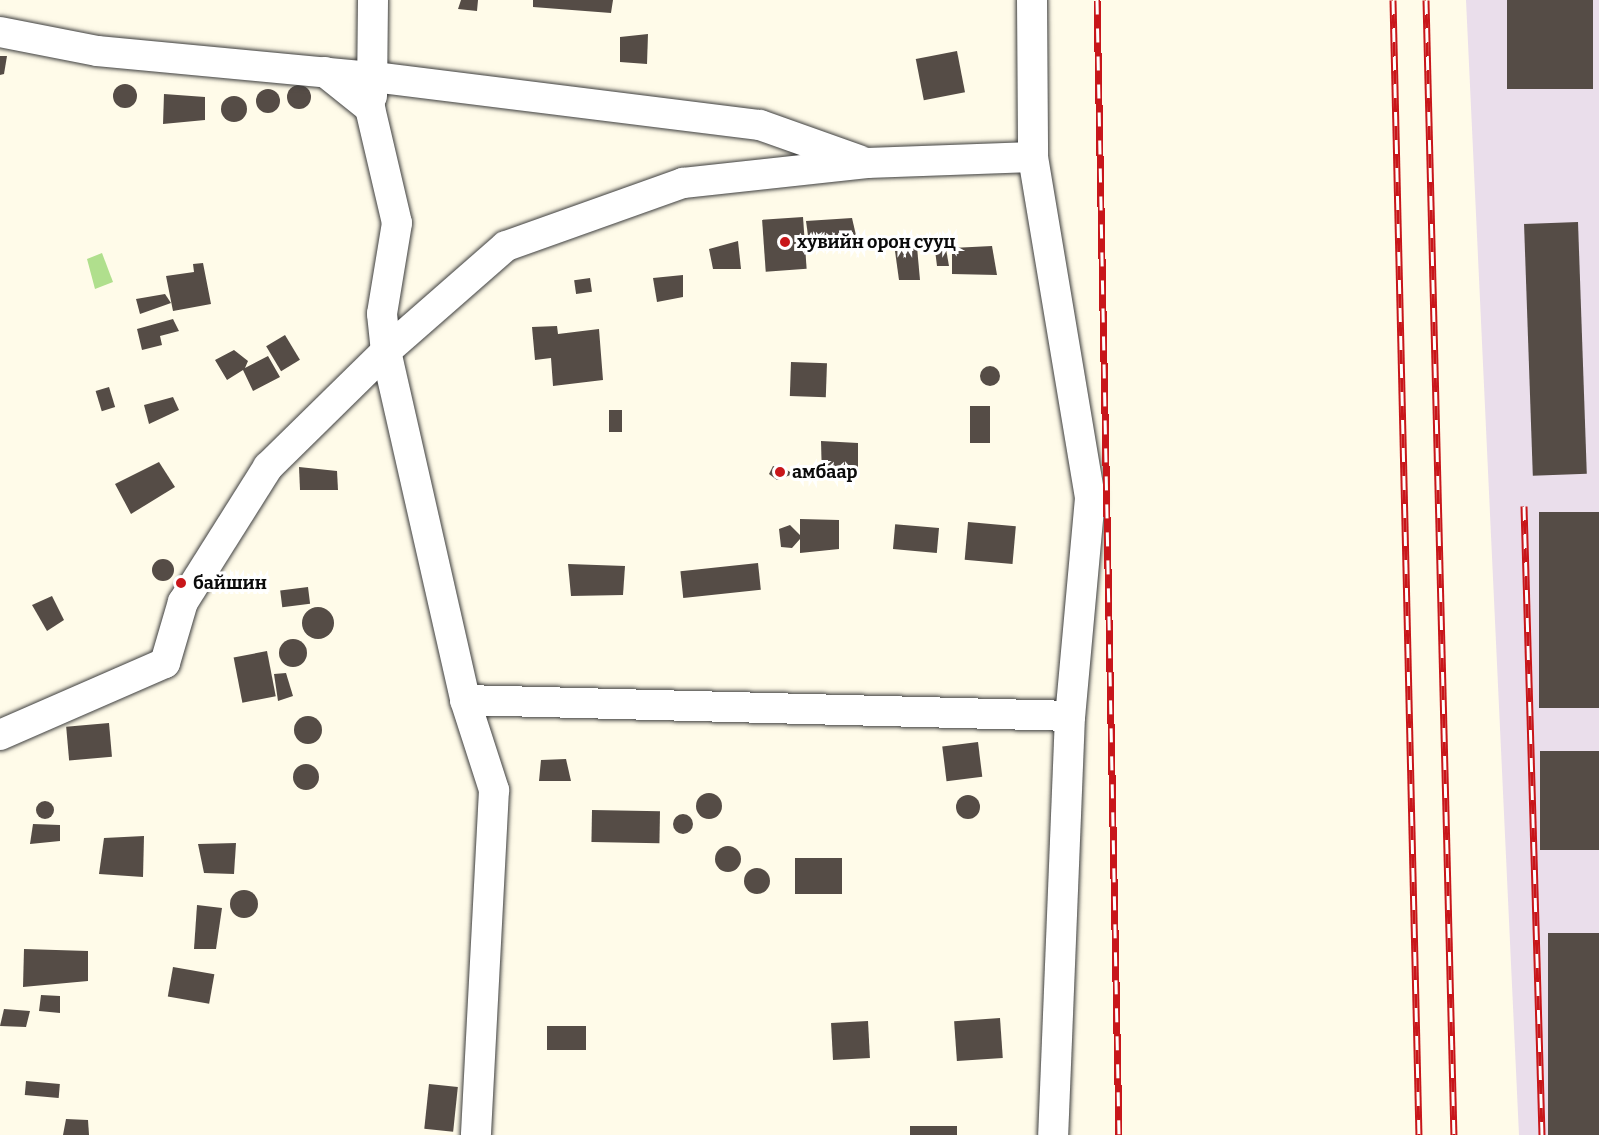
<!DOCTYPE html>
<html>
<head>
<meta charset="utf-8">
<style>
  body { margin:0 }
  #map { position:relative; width:1599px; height:1135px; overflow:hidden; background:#fffbe9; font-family:Bitter,serif }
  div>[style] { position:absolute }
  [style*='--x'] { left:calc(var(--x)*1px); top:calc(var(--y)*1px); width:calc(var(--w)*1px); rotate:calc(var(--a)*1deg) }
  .industrial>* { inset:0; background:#eadeeb }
  .forest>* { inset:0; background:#b0df8d }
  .building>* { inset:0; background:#554c46; transform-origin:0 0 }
  .round { border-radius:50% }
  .roads { filter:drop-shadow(0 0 2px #3e3e3e) drop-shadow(0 0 2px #3e3e3e) }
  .minor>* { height:30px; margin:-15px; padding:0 15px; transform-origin:15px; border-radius:15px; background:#fff }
  .rail>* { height:7px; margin-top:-3.5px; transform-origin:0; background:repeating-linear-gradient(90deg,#fff 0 14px,#c8161a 0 28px); box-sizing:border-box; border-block:2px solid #c8161a }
  .dots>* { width:16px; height:16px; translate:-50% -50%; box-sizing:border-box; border:3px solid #fff; border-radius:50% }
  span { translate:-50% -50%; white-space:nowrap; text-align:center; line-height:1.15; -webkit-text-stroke:6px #fff; paint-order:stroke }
  .poi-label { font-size:18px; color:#0b0b0b; font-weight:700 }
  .left { translate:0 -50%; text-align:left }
</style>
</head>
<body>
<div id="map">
  <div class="industrial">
    <div style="clip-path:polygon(1466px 0,1599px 0,1599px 1135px,1519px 1135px)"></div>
  </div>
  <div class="forest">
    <div style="clip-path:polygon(102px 253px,113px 282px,95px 289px,87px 259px)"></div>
  </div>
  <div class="building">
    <div style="clip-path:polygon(461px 0,478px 0,477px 11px,458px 9px)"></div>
    <div style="clip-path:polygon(533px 0,613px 0,611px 13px,533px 7px)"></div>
    <div style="left:1507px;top:0;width:86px;height:89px"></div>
    <div style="clip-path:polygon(648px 34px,647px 64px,620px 62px,620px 37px)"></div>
    <div style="left:957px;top:51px;width:42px;height:42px;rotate:79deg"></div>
    <div style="clip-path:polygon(0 56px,7px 56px,4px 74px,0 75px)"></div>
    <div class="round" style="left:113px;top:84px;width:24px;height:24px"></div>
    <div class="round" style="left:287px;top:85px;width:24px;height:24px"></div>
    <div class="round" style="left:256px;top:89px;width:24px;height:24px"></div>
    <div style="clip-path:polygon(164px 94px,205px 97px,205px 120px,163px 124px)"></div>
    <div class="round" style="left:221px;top:96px;width:26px;height:26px"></div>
    <div style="left:803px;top:217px;width:52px;height:41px;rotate:86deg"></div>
    <div style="clip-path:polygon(852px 218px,858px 244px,810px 250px,806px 221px)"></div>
    <div style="left:1578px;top:222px;width:252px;height:54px;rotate:88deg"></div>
    <div style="clip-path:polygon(738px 241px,741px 269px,713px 269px,709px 249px)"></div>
    <div style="clip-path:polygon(992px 246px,997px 275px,952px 274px,952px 248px)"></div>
    <div style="clip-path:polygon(917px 247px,920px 280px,899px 280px,895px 251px)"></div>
    <div style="clip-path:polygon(946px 249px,949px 266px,937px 266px,935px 250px)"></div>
    <div style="clip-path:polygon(203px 263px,211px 304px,173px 311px,166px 276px,194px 272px,193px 264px)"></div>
    <div style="clip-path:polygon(683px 275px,683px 297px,657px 302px,653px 278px)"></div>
    <div style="left:590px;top:278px;width:14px;height:16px;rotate:82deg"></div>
    <div style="clip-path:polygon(165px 294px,171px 303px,140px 314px,136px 299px)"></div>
    <div style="clip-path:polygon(173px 319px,179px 331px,160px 336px,162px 345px,142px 350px,137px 329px)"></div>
    <div style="clip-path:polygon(557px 326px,558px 334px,599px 329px,603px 380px,553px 386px,551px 358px,535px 360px,532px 327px)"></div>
    <div style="left:285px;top:335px;width:29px;height:22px;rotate:59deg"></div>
    <div style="clip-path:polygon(234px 350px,248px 361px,245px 368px,268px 356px,280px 377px,253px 391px,243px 370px,227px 380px,215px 360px)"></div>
    <div style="left:791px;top:362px;width:36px;height:34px;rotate:2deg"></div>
    <div class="round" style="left:980px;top:366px;width:20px;height:20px"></div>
    <div style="left:109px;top:387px;width:21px;height:14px;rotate:73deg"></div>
    <div style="clip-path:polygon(173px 397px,179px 410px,149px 424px,144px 405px)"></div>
    <div style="left:990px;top:406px;width:37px;height:20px;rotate:90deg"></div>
    <div style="left:609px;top:410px;width:13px;height:22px"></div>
    <div style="clip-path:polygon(821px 441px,858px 443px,858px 476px,822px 479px)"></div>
    <div style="clip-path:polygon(159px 462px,175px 487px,131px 514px,115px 484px)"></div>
    <div style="clip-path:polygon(773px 466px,787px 470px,793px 474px,777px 480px,769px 474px)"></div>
    <div style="clip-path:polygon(299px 467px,337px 471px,338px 490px,300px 490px)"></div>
    <div style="left:1599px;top:512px;width:196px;height:60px;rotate:90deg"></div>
    <div style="clip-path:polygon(800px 519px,839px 520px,839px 549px,800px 553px,800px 539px,792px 548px,781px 547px,779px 529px,790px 525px,800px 535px)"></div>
    <div style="left:968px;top:522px;width:48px;height:38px;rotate:5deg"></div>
    <div style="left:939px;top:528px;width:25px;height:44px;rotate:95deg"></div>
    <div class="round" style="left:152px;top:559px;width:22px;height:22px"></div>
    <div style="left:758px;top:563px;width:27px;height:78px;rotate:84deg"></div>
    <div style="clip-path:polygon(568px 564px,625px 566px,623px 595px,571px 596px)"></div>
    <div style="left:308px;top:587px;width:17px;height:28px;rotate:83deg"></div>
    <div style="clip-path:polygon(52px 596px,64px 620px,47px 631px,32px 605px)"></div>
    <div class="round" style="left:302px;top:607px;width:32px;height:32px"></div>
    <div class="round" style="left:279px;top:639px;width:28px;height:28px"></div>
    <div style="left:267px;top:651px;width:46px;height:34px;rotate:79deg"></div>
    <div style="clip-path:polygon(286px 673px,293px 696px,278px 701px,274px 674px)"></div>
    <div class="round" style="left:294px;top:716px;width:28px;height:28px"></div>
    <div style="left:109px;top:723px;width:34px;height:43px;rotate:85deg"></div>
    <div style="left:978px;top:742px;width:35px;height:36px;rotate:83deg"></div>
    <div style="left:1599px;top:751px;width:99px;height:59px;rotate:90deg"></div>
    <div style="clip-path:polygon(541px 760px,566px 759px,571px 781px,539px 781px)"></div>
    <div class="round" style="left:293px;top:764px;width:26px;height:26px"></div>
    <div class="round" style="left:696px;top:793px;width:26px;height:26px"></div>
    <div class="round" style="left:956px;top:795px;width:24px;height:24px"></div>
    <div class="round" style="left:36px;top:801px;width:18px;height:18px"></div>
    <div style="left:592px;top:810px;width:68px;height:32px;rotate:1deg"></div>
    <div class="round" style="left:673px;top:814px;width:20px;height:20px"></div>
    <div style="clip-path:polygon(33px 824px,60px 825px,60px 841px,30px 844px)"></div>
    <div style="clip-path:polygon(144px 836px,143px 877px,99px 874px,104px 838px)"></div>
    <div style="clip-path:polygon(236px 843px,234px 874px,204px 873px,198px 844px)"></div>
    <div class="round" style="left:715px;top:846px;width:26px;height:26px"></div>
    <div style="left:795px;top:858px;width:47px;height:36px"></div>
    <div class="round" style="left:744px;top:868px;width:26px;height:26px"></div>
    <div class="round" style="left:230px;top:890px;width:28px;height:28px"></div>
    <div style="clip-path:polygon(197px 905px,222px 908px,216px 949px,194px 949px)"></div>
    <div style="left:1548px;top:933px;width:51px;height:202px"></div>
    <div style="clip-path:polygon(24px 949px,88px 951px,88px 981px,23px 987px)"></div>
    <div style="left:173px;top:967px;width:42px;height:30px;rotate:10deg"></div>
    <div style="clip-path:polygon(41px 995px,60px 996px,60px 1013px,39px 1011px)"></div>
    <div style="clip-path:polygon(4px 1009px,30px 1011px,26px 1027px,0 1026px)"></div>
    <div style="left:1000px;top:1018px;width:40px;height:46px;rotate:86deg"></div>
    <div style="left:868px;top:1021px;width:37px;height:37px;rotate:87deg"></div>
    <div style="left:547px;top:1026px;width:39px;height:24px"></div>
    <div style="left:26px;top:1081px;width:34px;height:14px;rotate:5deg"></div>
    <div style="left:429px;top:1084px;width:29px;height:45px;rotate:6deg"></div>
    <div style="clip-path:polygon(66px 1119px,88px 1120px,89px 1135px,63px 1135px)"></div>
    <div style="left:910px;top:1126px;width:47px;height:9px"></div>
  </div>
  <div class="roads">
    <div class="minor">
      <div style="--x:1032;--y:0;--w:157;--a:89.6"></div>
      <div style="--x:1033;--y:157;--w:346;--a:80.5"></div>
      <div style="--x:1090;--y:498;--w:219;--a:95.2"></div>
      <div style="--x:1070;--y:716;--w:419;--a:92.3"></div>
      <div style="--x:0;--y:32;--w:99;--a:11.1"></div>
      <div style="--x:97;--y:51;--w:278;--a:5.4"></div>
      <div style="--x:374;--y:77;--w:389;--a:7.1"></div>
      <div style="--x:760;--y:125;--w:105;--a:19.5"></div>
      <div style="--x:325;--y:72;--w:58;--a:38.7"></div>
      <div style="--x:370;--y:108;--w:118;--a:76.8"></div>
      <div style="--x:397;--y:223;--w:92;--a:99.4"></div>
      <div style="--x:382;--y:314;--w:37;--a:84"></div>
      <div style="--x:386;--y:351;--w:358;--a:77.2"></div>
      <div style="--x:465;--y:700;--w:95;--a:72.1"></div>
      <div style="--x:494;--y:790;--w:345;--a:93"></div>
      <div style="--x:372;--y:96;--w:96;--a:-89.4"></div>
      <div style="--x:465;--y:700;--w:605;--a:1.51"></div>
      <div style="--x:0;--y:735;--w:180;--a:-23.6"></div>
      <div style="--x:165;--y:663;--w:64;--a:-73.6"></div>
      <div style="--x:183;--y:602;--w:160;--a:-57.8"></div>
      <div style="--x:268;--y:467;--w:165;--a:-44.5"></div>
      <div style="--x:386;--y:351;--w:159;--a:-41.2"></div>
      <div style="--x:506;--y:246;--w:188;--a:-19.6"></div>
      <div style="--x:683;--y:183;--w:185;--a:-6.2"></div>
      <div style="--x:867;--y:163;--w:166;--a:-2.1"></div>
    </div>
  </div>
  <div class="rail">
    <div style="--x:1097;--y:0;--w:1135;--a:88.89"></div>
    <div style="--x:1393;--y:0;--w:1135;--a:88.69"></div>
    <div style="--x:1426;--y:0;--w:1135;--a:88.59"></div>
    <div style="--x:1524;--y:506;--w:629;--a:88.36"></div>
  </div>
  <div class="dots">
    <div style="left:785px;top:242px;background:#c8161a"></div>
    <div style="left:780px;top:472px;background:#c8161a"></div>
    <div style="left:181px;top:583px;background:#c8161a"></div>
  </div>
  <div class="poi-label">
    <span class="left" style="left:797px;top:242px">хувийн орон сууц</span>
    <span class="left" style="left:792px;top:472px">амбаар</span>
    <span class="left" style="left:193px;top:583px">байшин</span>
  </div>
</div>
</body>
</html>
